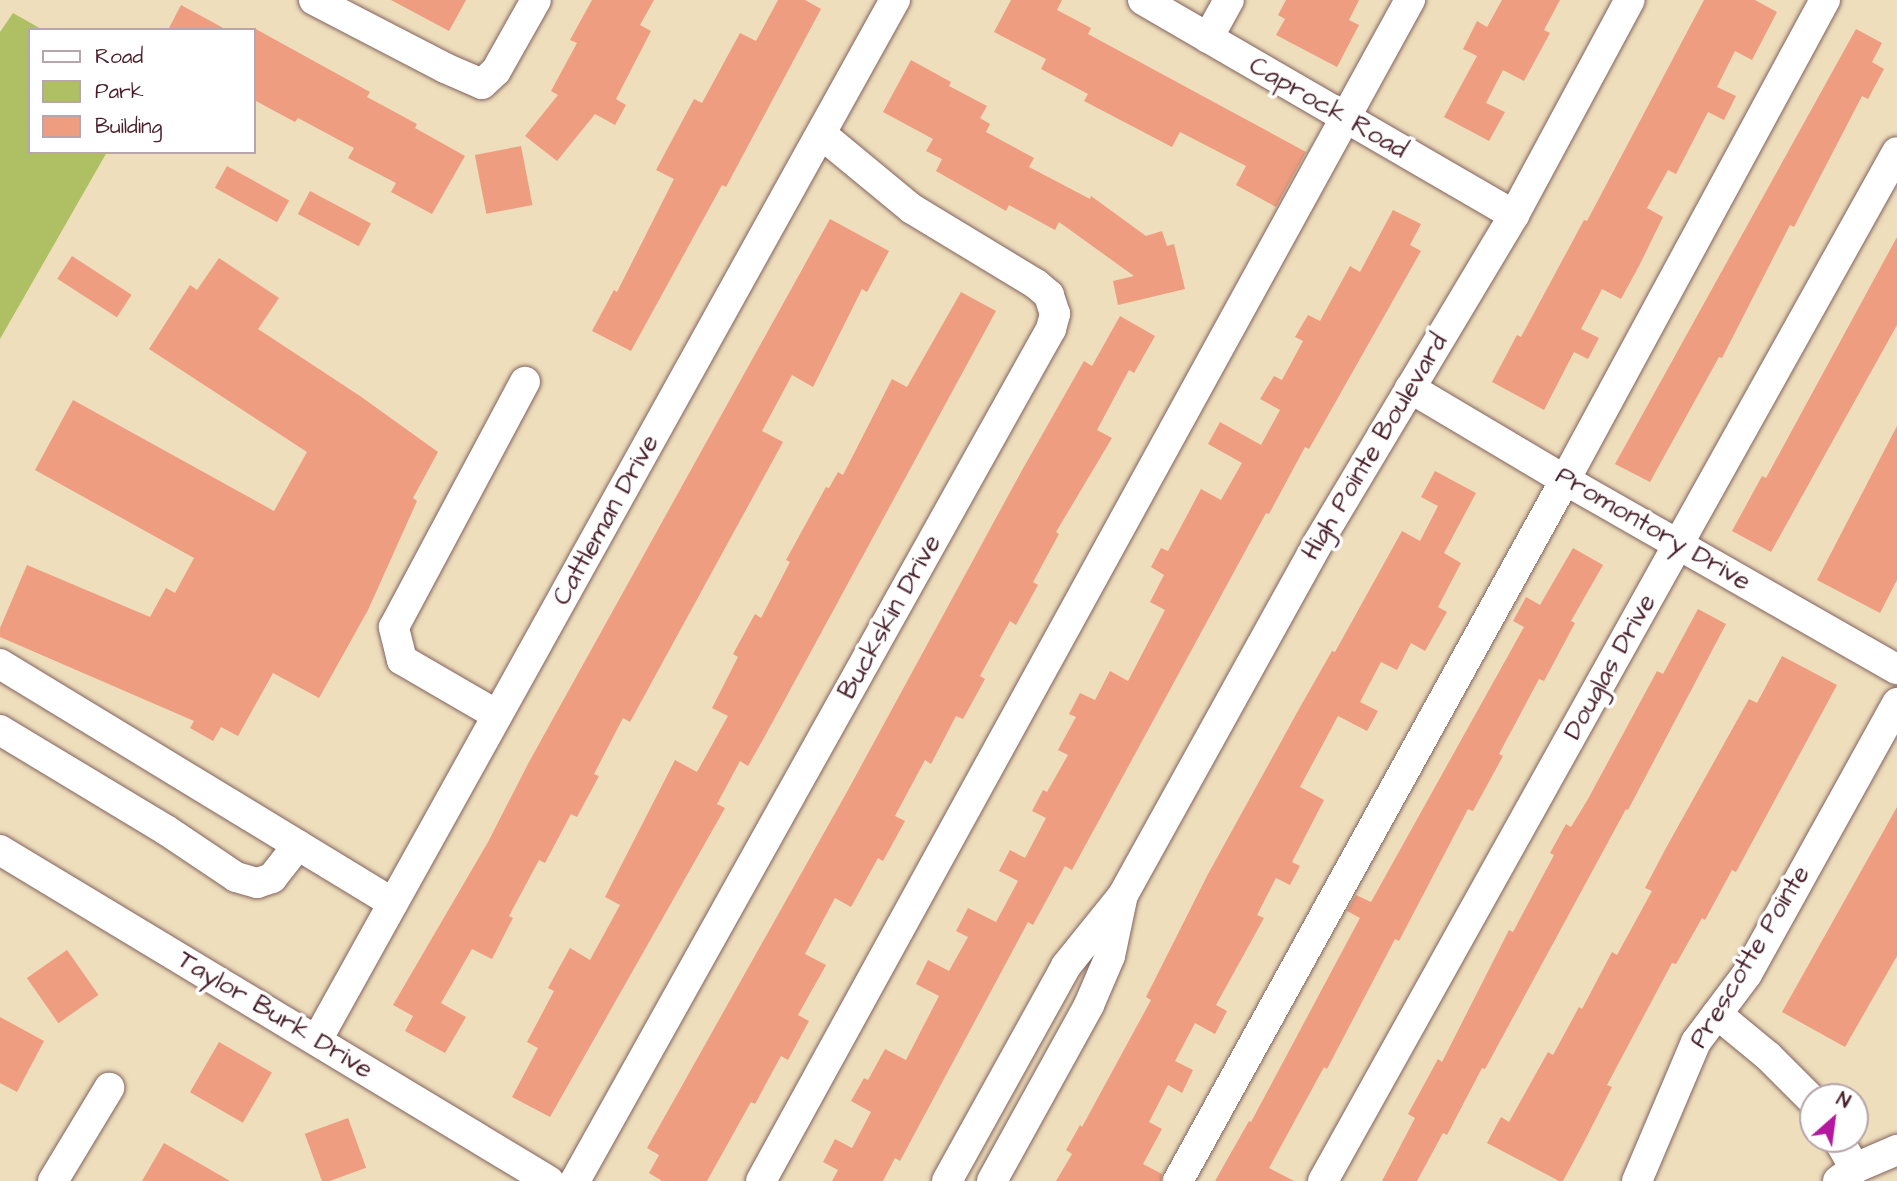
<!DOCTYPE html>
<html>
<head>
<meta charset="utf-8">
<style>
  body { margin:0 }
  #map { position:relative; width:1897px; height:1181px; overflow:hidden; background:#eedebc; font-family:"Architects Daughter",sans-serif }
  div>[style] { position:absolute }
  [style*='--x'] { left:calc(var(--x)*1px); top:calc(var(--y)*1px); width:calc(var(--w)*1px); rotate:calc(var(--a)*1deg) }
  .green>* { inset:0; background:#aec063 }
  .building>* { inset:0; background:#ee9d81; transform-origin:0 0 }
  .roads { filter:drop-shadow(0 0 2px #83625e) drop-shadow(0 0 2px #83625e) }
  .minor>* { height:30px; margin:-15px; padding:0 15px; transform-origin:15px; border-radius:15px; background:#fff }
  span { translate:-50% -50%; white-space:nowrap; text-align:center; line-height:1.15; -webkit-text-stroke:7px #fff; paint-order:stroke }
  .street-label { font-size:26px; color:#4a1f2b }
  .legend { position:absolute; left:28px; top:28px; width:228px; height:126px; box-sizing:border-box; background:#fff; border:2px solid #b7a5aa; margin:0; padding:9px 12px; list-style:none; font-size:21px; color:#4a1f2b }
  .legend li { display:flex; align-items:center; gap:14px; height:35px }
  .legend b { width:35px; border:2px solid #b7a5aa }
  .north { position:absolute; left:1799px; top:1083px; width:70px; height:70px; box-sizing:border-box; background:#fff; border:2px solid #b7a5aa; border-radius:50%; rotate:28deg; font-size:19px; font-weight:700; line-height:28px; text-align:center; color:#4a1f2b }
  .north::after { content:''; display:block; margin:auto; width:24px; height:32px; background:#b5179e; clip-path:polygon(50% 0,100% 100%,50% 72%,0 100%) }
</style>
</head>
<body>
<div id="map">
  <div class="green">
    <div style="clip-path:polygon(13px 13px,43px 30px,30px 30px,30px 152px,107px 152px,0 339px,0 32px)"></div>
  </div>
  <div class="building">
    <div style="clip-path:polygon(391px 0,466px 0,449px 31px)"></div>
    <div style="clip-path:polygon(592px 0,654px 0,640px 25px,651px 31px,616px 99px,626px 105px,615px 125px,595px 114px,557px 161px,525px 136px,558px 95px,551px 91px,577px 43px,570px 40px)"></div>
    <div style="clip-path:polygon(778px 0,805px 0,821px 9px,726px 187px,722px 185px,631px 351px,592px 331px,614px 290px,617px 292px,674px 179px,656px 170px,694px 99px,702px 103px,740px 33px,756px 41px)"></div>
    <div style="clip-path:polygon(1011px 0,1062px 0,1057px 10px,1091px 28px,1088px 34px,1306px 152px,1276px 207px,1236px 185px,1246px 166px,1180px 132px,1172px 147px,1084px 101px,1088px 94px,1041px 69px,1046px 59px,994px 32px)"></div>
    <div style="clip-path:polygon(1286px 0,1359px 0,1349px 20px,1359px 25px,1337px 67px,1276px 35px,1285px 19px,1278px 15px)"></div>
    <div style="clip-path:polygon(1502px 0,1560px 0,1544px 30px,1550px 33px,1524px 81px,1503px 70px,1486px 103px,1505px 112px,1489px 141px,1444px 117px,1477px 56px,1463px 49px,1477px 21px,1487px 27px)"></div>
    <div style="clip-path:polygon(1704px 0,1755px 0,1777px 12px,1752px 60px,1735px 51px,1717px 87px,1736px 96px,1724px 120px,1708px 112px,1676px 174px,1668px 170px,1647px 208px,1663px 217px,1639px 266px,1621px 299px,1602px 289px,1581px 329px,1599px 338px,1588px 359px,1574px 352px,1544px 410px,1492px 382px,1517px 335px,1521px 337px,1584px 220px,1587px 221px)"></div>
    <div style="clip-path:polygon(181px 5px,227px 30px,168px 30px)"></div>
    <div style="clip-path:polygon(254px 28px,370px 92px,367px 97px,417px 124px,415px 128px,465px 156px,432px 214px,391px 192px,396px 183px,348px 158px,354px 148px,298px 118px,295px 122px,254px 100px)"></div>
    <div style="clip-path:polygon(1856px 29px,1882px 43px,1872px 62px,1884px 69px,1868px 99px,1862px 96px,1794px 227px,1790px 225px,1722px 358px,1719px 357px,1650px 482px,1615px 464px)"></div>
    <div style="clip-path:polygon(911px 60px,951px 82px,949px 86px,987px 106px,980px 118px,990px 124px,986px 132px,1034px 158px,1029px 167px,1090px 199px,1091px 196px,1146px 236px,1162px 231px,1167px 246px,1174px 244px,1185px 289px,1118px 305px,1113px 281px,1134px 276px,1059px 222px,1055px 230px,1009px 205px,1006px 211px,936px 171px,942px 159px,926px 151px,933px 139px,883px 112px)"></div>
    <div style="left:521px;top:146px;width:60px;height:47px;rotate:79deg"></div>
    <div style="left:227px;top:166px;width:71px;height:25px;rotate:29deg"></div>
    <div style="left:310px;top:191px;width:69px;height:26px;rotate:28deg"></div>
    <div style="clip-path:polygon(1393px 210px,1421px 224px,1410px 245px,1421px 251px,1309px 449px,1305px 447px,1269px 514px,1266px 513px,1072px 870px,1065px 866px,1033px 925px,1028px 922px,900px 1161px,895px 1158px,883px 1181px,832px 1181px,838px 1170px,823px 1162px,835px 1139px,852px 1148px,871px 1112px,851px 1101px,864px 1078px,868px 1080px,885px 1049px,906px 1060px,939px 996px,916px 984px,928px 960px,949px 971px,968px 937px,956px 931px,968px 908px,996px 922px,1018px 881px,999px 871px,1010px 850px,1025px 858px,1046px 818px,1032px 811px,1043px 790px,1047px 792px,1068px 755px,1058px 750px,1076px 717px,1069px 714px,1080px 693px,1095px 700px,1110px 671px,1128px 681px,1165px 610px,1150px 602px,1164px 575px,1151px 567px,1161px 548px,1168px 551px,1201px 489px,1221px 500px,1242px 463px,1208px 444px,1220px 422px,1261px 445px,1280px 410px,1260px 399px,1274px 376px,1282px 380px,1303px 341px,1295px 337px,1308px 315px,1320px 321px,1350px 266px,1360px 272px)"></div>
    <div style="clip-path:polygon(830px 219px,889px 251px,867px 292px,862px 289px,813px 387px,792px 375px,762px 431px,783px 442px,630px 722px,623px 718px,594px 774px,599px 776px,577px 817px,571px 814px,545px 863px,539px 860px,509px 916px,513px 918px,492px 959px,472px 949px,441px 1003px,466px 1017px,445px 1053px,405px 1031px,413px 1016px,393px 1005px,488px 842px,529px 762px)"></div>
    <div style="clip-path:polygon(1897px 237px,1897px 325px,1771px 552px,1732px 531px,1762px 476px,1766px 478px)"></div>
    <div style="left:72px;top:256px;width:71px;height:27px;rotate:33deg"></div>
    <div style="clip-path:polygon(219px 258px,279px 298px,258px 329px,360px 396px,438px 452px,413px 498px,417px 501px,368px 610px,319px 698px,273px 673px,238px 736px,221px 727px,213px 741px,190px 728px,194px 721px,0 637px,0 628px,27px 565px,150px 617px,166px 588px,175px 593px,194px 558px,35px 470px,73px 400px,274px 511px,307px 452px,149px 349px,190px 285px,197px 290px)"></div>
    <div style="clip-path:polygon(961px 292px,996px 311px,765px 736px,748px 766px,740px 761px,717px 804px,725px 808px,550px 1117px,512px 1097px,538px 1048px,527px 1042px,554px 991px,548px 988px,570px 948px,590px 960px,620px 905px,605px 897px,675px 760px,697px 772px,728px 716px,712px 708px,738px 657px,733px 654px,755px 614px,761px 618px,790px 562px,786px 560px,826px 487px,829px 488px,838px 472px,843px 475px,892px 379px,907px 387px)"></div>
    <div style="clip-path:polygon(1120px 316px,1155px 336px,1134px 373px,1129px 370px,1097px 430px,1112px 438px,1056px 532px,1059px 534px,1033px 582px,1038px 585px,1016px 625px,1010px 621px,980px 676px,985px 679px,963px 719px,956px 716px,931px 764px,925px 760px,895px 816px,905px 821px,883px 861px,878px 858px,851px 907px,835px 898px,805px 954px,826px 965px,798px 1015px,809px 1021px,788px 1060px,781px 1056px,755px 1104px,751px 1102px,707px 1181px,662px 1181px,649px 1173px,659px 1155px,647px 1148px,848px 790px,1021px 472px,1084px 361px,1092px 366px)"></div>
    <div style="clip-path:polygon(1897px 426px,1897px 580px,1880px 613px,1817px 580px)"></div>
    <div style="clip-path:polygon(1435px 471px,1476px 493px,1444px 553px,1461px 563px,1438px 607px,1447px 612px,1425px 651px,1411px 643px,1397px 670px,1381px 662px,1360px 702px,1378px 711px,1367px 731px,1338px 716px,1300px 787px,1324px 800px,1292px 862px,1300px 866px,1290px 885px,1276px 878px,1257px 915px,1264px 918px,1216px 1005px,1227px 1011px,1215px 1034px,1195px 1023px,1175px 1061px,1193px 1070px,1182px 1093px,1168px 1085px,1149px 1122px,1162px 1129px,1143px 1164px,1162px 1174px,1161px 1181px,1056px 1181px,1072px 1154px,1066px 1150px,1080px 1125px,1082px 1127px,1151px 1000px,1146px 997px,1207px 876px,1299px 709px,1332px 651px,1335px 652px,1402px 531px,1420px 541px,1438px 506px,1421px 497px)"></div>
    <div style="clip-path:polygon(1573px 548px,1603px 565px,1571px 621px,1575px 623px,1544px 681px,1539px 679px,1499px 754px,1503px 756px,1473px 811px,1468px 809px,1399px 941px,1395px 939px,1327px 1069px,1324px 1067px,1269px 1168px,1294px 1181px,1215px 1181px,1249px 1121px,1251px 1122px,1360px 918px,1347px 911px,1356px 895px,1371px 902px,1524px 627px,1513px 621px,1526px 597px,1540px 605px)"></div>
    <div style="clip-path:polygon(1698px 609px,1726px 624px,1628px 810px,1626px 809px,1485px 1069px,1482px 1068px,1447px 1135px,1443px 1133px,1417px 1181px,1382px 1181px,1415px 1118px,1408px 1114px,1438px 1059px,1442px 1062px,1509px 930px,1513px 932px,1554px 855px,1550px 853px,1566px 824px,1571px 827px,1588px 799px,1657px 671px,1663px 674px)"></div>
    <div style="clip-path:polygon(1782px 656px,1837px 685px,1736px 872px,1732px 870px,1705px 920px,1702px 918px,1676px 964px,1672px 963px,1607px 1085px,1612px 1087px,1584px 1142px,1563px 1181px,1559px 1181px,1487px 1143px,1501px 1117px,1509px 1122px,1548px 1052px,1553px 1055px,1579px 1007px,1582px 1009px,1612px 952px,1617px 955px,1652px 891px,1645px 888px,1666px 848px,1749px 699px,1757px 703px)"></div>
    <div style="clip-path:polygon(1897px 807px,1897px 956px,1845px 1047px,1782px 1012px)"></div>
    <div style="left:67px;top:950px;width:55px;height:49px;rotate:55deg"></div>
    <div style="clip-path:polygon(0 1017px,44px 1041px,17px 1092px,0 1083px)"></div>
    <div style="left:219px;top:1042px;width:61px;height:58px;rotate:30deg"></div>
    <div style="left:348px;top:1118px;width:53px;height:46px;rotate:70deg"></div>
    <div style="clip-path:polygon(164px 1143px,230px 1181px,142px 1181px)"></div>
  </div>
  <div class="roads">
    <div class="minor">
      <div style="--x:314;--y:0;--w:148;--a:27.4"></div>
      <div style="--x:445;--y:68;--w:40;--a:23.4"></div>
      <div style="--x:482;--y:84;--w:19;--a:-43"></div>
      <div style="--x:496;--y:71;--w:81;--a:-60.6"></div>
      <div style="--x:1143;--y:0;--w:429;--a:30.1"></div>
      <div style="--x:1208;--y:38;--w:43;--a:-61.1"></div>
      <div style="--x:1410;--y:388;--w:180;--a:30.7"></div>
      <div style="--x:1565;--y:480;--w:382;--a:29.7"></div>
      <div style="--x:0;--y:664;--w:460;--a:31.3"></div>
      <div style="--x:497;--y:715;--w:110;--a:-149.9"></div>
      <div style="--x:402;--y:660;--w:34;--a:-104"></div>
      <div style="--x:394;--y:627;--w:278;--a:-61.9"></div>
      <div style="--x:0;--y:730;--w:194;--a:31.1"></div>
      <div style="--x:166;--y:830;--w:84;--a:33.9"></div>
      <div style="--x:236;--y:877;--w:22;--a:16"></div>
      <div style="--x:257;--y:883;--w:16;--a:-18"></div>
      <div style="--x:272;--y:878;--w:42;--a:-51.8"></div>
      <div style="--x:0;--y:850;--w:641;--a:31.09"></div>
      <div style="--x:1717;--y:1014;--w:66;--a:39.5"></div>
      <div style="--x:1768;--y:1056;--w:64;--a:45"></div>
      <div style="--x:317;--y:1040;--w:1190;--a:-60.94"></div>
      <div style="--x:1838;--y:1139;--w:34;--a:60"></div>
      <div style="--x:53;--y:1181;--w:109;--a:-58.9"></div>
      <div style="--x:575;--y:1181;--w:976;--a:-60.81"></div>
      <div style="--x:1051;--y:329;--w:16;--a:-75"></div>
      <div style="--x:1055;--y:314;--w:20;--a:-108"></div>
      <div style="--x:1049;--y:295;--w:17;--a:-140"></div>
      <div style="--x:1036;--y:284;--w:145;--a:-148.8"></div>
      <div style="--x:912;--y:209;--w:118;--a:-140.5"></div>
      <div style="--x:761;--y:1181;--w:1348;--a:-61.21"></div>
      <div style="--x:947;--y:1181;--w:246;--a:-61"></div>
      <div style="--x:1066;--y:966;--w:91;--a:-51.2"></div>
      <div style="--x:1123;--y:895;--w:405;--a:-61"></div>
      <div style="--x:1319;--y:541;--w:380;--a:-59.1"></div>
      <div style="--x:1514;--y:215;--w:244;--a:-61.7"></div>
      <div style="--x:992;--y:1181;--w:201;--a:-61.1"></div>
      <div style="--x:1089;--y:1005;--w:53;--a:-66.8"></div>
      <div style="--x:1110;--y:956;--w:58;--a:-78.1"></div>
      <div style="--x:1178;--y:1181;--w:801;--a:-61.1"></div>
      <div style="--x:1565;--y:480;--w:546;--a:-61.56"></div>
      <div style="--x:1323;--y:1181;--w:1178;--a:-60.85"></div>
      <div style="--x:1637;--y:1181;--w:151;--a:-67"></div>
      <div style="--x:1696;--y:1042;--w:85;--a:-53.1"></div>
      <div style="--x:1747;--y:974;--w:310;--a:-61"></div>
      <div style="--x:1838;--y:1181;--w:21;--a:-37"></div>
      <div style="--x:1855;--y:1168;--w:46;--a:-23.2"></div>
    </div>
  </div>
  <div class="street-label">
    <span style="left:1328px;top:108px;rotate:30deg">Caprock Road</span>
    <span style="left:1375px;top:447px;rotate:-59deg">High Pointe Boulevard</span>
    <span style="left:606px;top:520px;rotate:-61deg">Cattleman Drive</span>
    <span style="left:1653px;top:529px;rotate:30deg">Promontory Drive</span>
    <span style="left:890px;top:617px;rotate:-61deg">Buckskin Drive</span>
    <span style="left:1610px;top:667px;rotate:-61deg">Douglas Drive</span>
    <span style="left:1750px;top:957px;rotate:-59deg">Prescotte Pointe</span>
    <span style="left:275px;top:1015px;rotate:31deg">Taylor Burk Drive</span>
  </div>
  <ul class="legend">
  <li><b style="height:9px;background:#fff"></b>Road</li>
  <li><b style="height:19px;background:#aec063"></b>Park</li>
  <li><b style="height:19px;background:#ee9d81"></b>Building</li>
  </ul>
  <div class="north">N</div>
</div>
</body>
</html>
